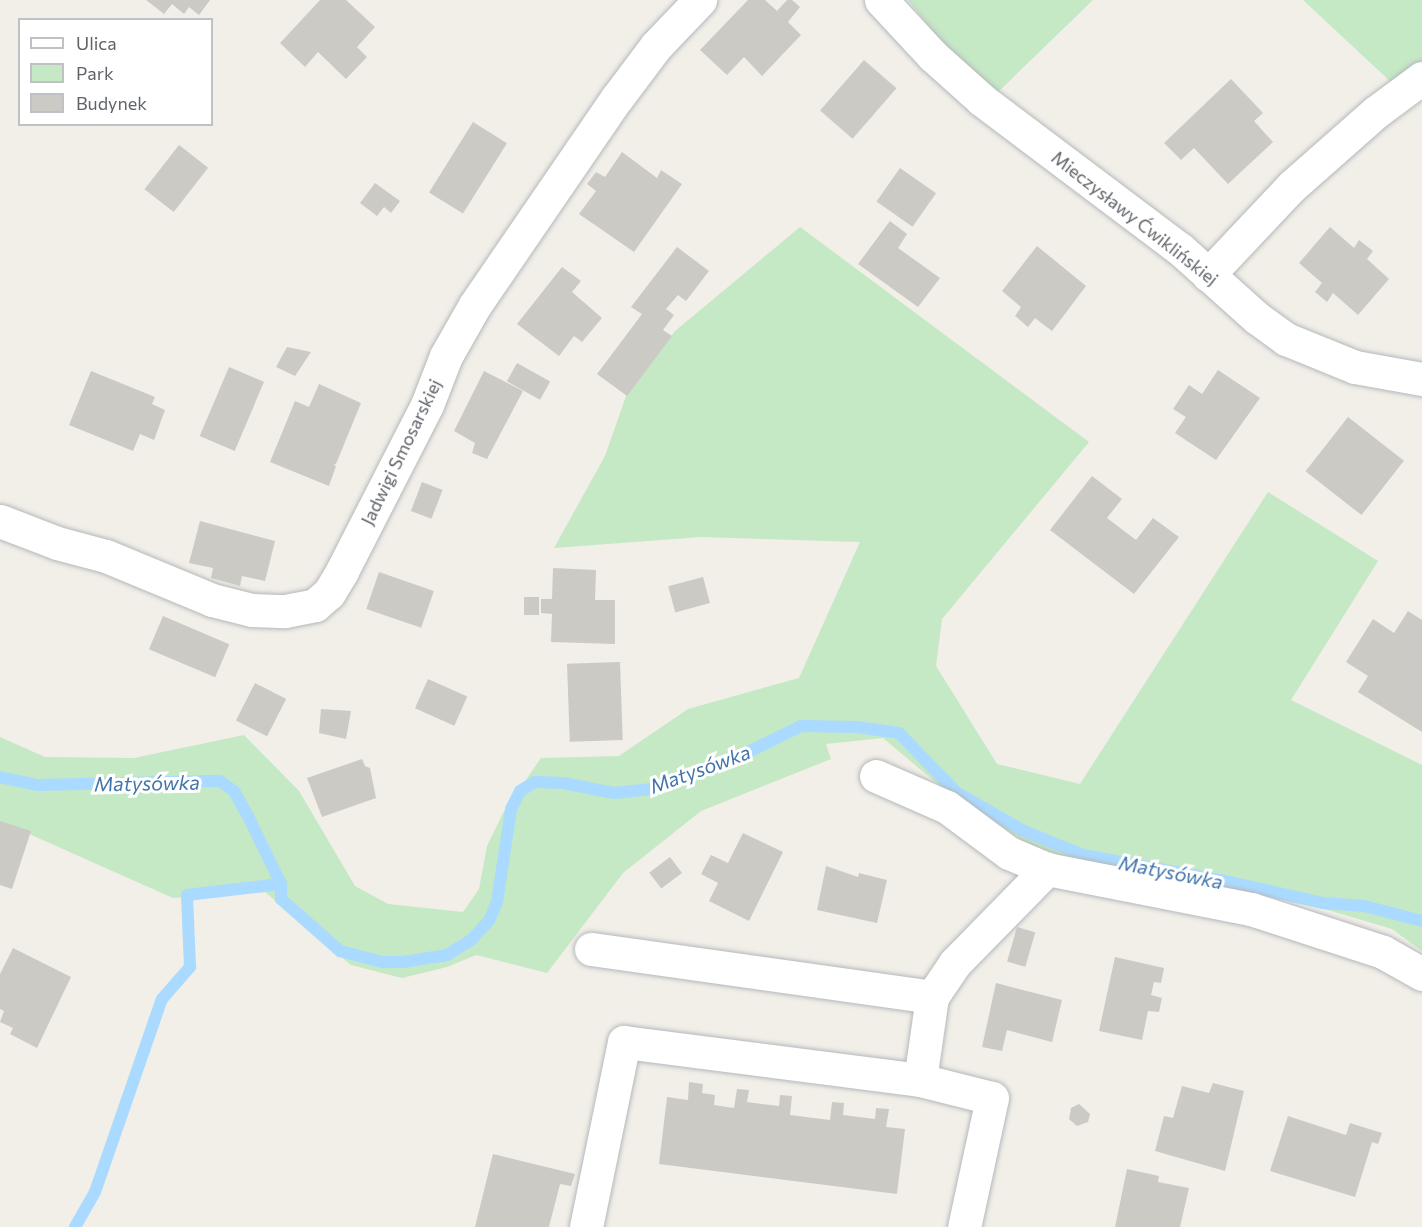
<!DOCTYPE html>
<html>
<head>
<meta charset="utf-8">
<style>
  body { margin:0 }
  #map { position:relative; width:1422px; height:1227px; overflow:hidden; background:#f1efe8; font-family:Commissioner,sans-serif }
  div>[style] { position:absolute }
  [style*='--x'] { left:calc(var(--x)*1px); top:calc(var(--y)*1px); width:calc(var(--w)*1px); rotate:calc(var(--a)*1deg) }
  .green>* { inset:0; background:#c5e8c5 }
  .stream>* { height:12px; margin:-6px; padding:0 6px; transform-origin:6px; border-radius:6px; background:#aadaff }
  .building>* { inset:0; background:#cccac5; transform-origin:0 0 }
  .roads { filter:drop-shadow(0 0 2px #b5b8bc) drop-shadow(0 0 2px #b5b8bc) }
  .minor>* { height:33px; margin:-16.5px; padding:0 16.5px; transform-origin:16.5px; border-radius:16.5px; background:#fff }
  span { translate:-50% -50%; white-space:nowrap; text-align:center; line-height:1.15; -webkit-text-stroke:6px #fff; paint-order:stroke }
  .street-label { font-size:18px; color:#5f6368 }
  .water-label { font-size:20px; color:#4174aa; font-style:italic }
  .legend { position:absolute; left:18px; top:18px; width:195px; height:108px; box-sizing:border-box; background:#fff; border:2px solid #bfc1c3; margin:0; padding:8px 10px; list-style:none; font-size:18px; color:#5f6368 }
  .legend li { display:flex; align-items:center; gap:12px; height:30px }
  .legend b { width:30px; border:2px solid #bfc1c3 }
</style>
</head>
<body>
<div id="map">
  <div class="green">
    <div style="clip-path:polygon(908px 0,1093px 0,996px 94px,938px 38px)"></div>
    <div style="clip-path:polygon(1303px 0,1422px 0,1422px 61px,1392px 83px)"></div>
    <div style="clip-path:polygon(800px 227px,1089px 442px,942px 619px,936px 666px,997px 764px,1080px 784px,1268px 492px,1378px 561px,1291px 700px,1422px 765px,1422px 951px,1392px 929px,1294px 900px,1052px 859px,952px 796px,883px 738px,826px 744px,831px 759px,701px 811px,623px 873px,547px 973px,476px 955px,447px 967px,402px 978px,351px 965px,265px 892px,173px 898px,0 821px,0 737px,45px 757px,134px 758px,244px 735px,299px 791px,355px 886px,388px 904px,463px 912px,479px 889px,487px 846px,503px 813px,541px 758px,619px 756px,688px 709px,799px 678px,860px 542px,701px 537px,554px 548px,605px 456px,626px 396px,675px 331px)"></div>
  </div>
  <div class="stream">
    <div style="--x:0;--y:777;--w:39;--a:12"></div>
    <div style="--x:38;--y:785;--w:182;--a:-1.3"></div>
    <div style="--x:220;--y:781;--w:17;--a:36"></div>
    <div style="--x:234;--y:791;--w:26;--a:61"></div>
    <div style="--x:247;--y:814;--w:78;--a:64.1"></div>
    <div style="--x:281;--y:884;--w:15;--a:90"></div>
    <div style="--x:281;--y:899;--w:79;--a:41.4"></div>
    <div style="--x:340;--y:951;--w:43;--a:14.7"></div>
    <div style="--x:382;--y:962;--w:21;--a:0"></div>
    <div style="--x:403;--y:962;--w:45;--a:-9"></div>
    <div style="--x:447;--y:955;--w:28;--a:-32"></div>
    <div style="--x:471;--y:940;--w:26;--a:-47"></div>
    <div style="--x:489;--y:921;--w:21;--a:-67"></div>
    <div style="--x:497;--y:902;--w:94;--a:-81.4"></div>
    <div style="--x:511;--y:809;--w:20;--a:-63"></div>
    <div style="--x:520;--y:791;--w:17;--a:-31"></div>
    <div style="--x:535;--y:782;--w:28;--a:2"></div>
    <div style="--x:563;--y:783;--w:52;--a:11.1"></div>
    <div style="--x:614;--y:793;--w:38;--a:-6"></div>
    <div style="--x:652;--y:789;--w:92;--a:-20.4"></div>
    <div style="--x:738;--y:757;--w:70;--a:-26.2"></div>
    <div style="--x:801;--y:726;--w:56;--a:1"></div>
    <div style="--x:857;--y:727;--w:42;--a:8.1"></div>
    <div style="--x:899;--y:733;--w:82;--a:46"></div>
    <div style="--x:956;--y:792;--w:76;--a:29.9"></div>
    <div style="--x:1022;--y:830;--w:66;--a:22.3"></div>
    <div style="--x:1083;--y:855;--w:140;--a:10.3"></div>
    <div style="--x:1221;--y:880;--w:105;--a:12.7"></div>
    <div style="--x:1323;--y:903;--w:41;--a:4.2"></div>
    <div style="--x:1364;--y:906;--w:60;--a:14.5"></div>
    <div style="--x:75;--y:1227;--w:40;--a:-60.3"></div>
    <div style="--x:95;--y:1192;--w:204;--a:-70.9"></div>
    <div style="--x:162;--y:999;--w:43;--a:-48.8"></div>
    <div style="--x:190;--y:967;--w:72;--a:-92.4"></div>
    <div style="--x:187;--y:895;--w:95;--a:-6.7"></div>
  </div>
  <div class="building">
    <div style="clip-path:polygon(146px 0,210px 0,199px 15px,189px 7px,184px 14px,172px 4px,164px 14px)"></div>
    <div style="clip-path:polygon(320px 0,346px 0,375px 27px,357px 47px,367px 57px,346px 79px,318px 52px,305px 67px,280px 43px)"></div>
    <div style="clip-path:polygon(748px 0,765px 0,777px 11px,787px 0,792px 0,800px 7px,788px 22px,801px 35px,762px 76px,744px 57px,727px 75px,700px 50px)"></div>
    <div style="left:864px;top:60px;width:43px;height:67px;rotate:41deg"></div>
    <div style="clip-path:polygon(1231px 79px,1263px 113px,1254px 121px,1273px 142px,1228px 184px,1194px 148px,1181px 160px,1164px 143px)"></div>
    <div style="left:473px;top:122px;width:40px;height:83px;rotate:32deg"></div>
    <div style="left:179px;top:145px;width:37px;height:56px;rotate:38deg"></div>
    <div style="clip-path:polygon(622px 152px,657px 178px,661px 170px,682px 184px,634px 252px,579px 214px,596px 191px,587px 184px,596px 172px,605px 177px)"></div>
    <div style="left:900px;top:168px;width:44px;height:41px;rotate:35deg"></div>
    <div style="clip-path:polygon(375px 183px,400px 201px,391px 213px,384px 207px,377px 216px,360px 203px)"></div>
    <div style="clip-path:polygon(890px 221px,907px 234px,898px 248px,940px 278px,918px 307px,858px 264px)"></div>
    <div style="clip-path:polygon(1330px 227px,1354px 248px,1359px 240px,1373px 251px,1367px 259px,1389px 279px,1358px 315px,1333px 293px,1327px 302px,1315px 292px,1322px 283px,1299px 263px)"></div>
    <div style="clip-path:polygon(1037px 246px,1086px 286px,1052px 331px,1035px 318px,1028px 327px,1015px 316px,1021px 307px,1002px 291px)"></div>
    <div style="clip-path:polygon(677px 247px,709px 271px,686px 301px,678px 295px,666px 309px,674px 315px,663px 330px,672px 336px,627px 396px,597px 374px,642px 314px,631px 307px)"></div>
    <div style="clip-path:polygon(562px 267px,581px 281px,572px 292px,602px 318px,582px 342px,574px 336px,559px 356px,517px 324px)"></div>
    <div style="clip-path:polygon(287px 347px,311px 352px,295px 376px,276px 367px)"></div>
    <div style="left:517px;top:363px;width:38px;height:21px;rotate:29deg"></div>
    <div style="left:229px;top:367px;width:38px;height:75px;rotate:23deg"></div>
    <div style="clip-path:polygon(1218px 370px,1260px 398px,1216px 460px,1175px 433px,1186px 417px,1173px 409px,1189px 385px,1202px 394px)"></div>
    <div style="clip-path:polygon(91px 371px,155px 397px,152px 404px,165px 410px,154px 440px,140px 434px,133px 451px,69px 425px)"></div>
    <div style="clip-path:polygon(484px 371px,523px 391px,487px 459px,472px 453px,475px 443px,454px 431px)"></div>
    <div style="clip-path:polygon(319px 384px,361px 403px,336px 464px,333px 465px,336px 466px,329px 486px,270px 462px,295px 401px,309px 407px)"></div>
    <div style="left:1348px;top:417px;width:71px;height:69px;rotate:38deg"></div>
    <div style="clip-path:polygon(1092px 476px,1122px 499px,1107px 518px,1136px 540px,1153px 518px,1179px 537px,1134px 594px,1050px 530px)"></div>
    <div style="left:422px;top:482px;width:22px;height:31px;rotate:21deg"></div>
    <div style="clip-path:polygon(200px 521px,275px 541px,265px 581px,242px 576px,240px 586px,211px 578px,213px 568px,189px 563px)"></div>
    <div style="clip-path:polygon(553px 568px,596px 570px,595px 600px,615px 600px,615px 644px,551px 642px,552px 614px,541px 613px,541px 599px,552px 599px)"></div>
    <div style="left:379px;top:572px;width:58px;height:39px;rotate:19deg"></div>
    <div style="left:703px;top:577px;width:27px;height:36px;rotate:75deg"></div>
    <div style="left:524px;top:597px;width:15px;height:18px"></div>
    <div style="clip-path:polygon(1408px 611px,1422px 620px,1422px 732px,1358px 692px,1368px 676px,1346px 662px,1373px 619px,1394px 633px)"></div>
    <div style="left:163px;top:616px;width:72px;height:36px;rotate:23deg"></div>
    <div style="left:620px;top:662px;width:78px;height:53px;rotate:88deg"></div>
    <div style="left:428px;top:679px;width:43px;height:32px;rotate:24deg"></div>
    <div style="left:255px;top:683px;width:35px;height:42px;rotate:27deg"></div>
    <div style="clip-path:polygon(321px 709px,351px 711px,346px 739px,319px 733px)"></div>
    <div style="clip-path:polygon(362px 759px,365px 766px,370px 768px,376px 798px,322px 817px,307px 778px)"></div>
    <div style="clip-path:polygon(0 821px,31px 831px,12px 889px,0 885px)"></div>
    <div style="clip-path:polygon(743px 833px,783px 852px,749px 921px,709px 901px,718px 883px,701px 874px,711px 855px,728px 863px)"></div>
    <div style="left:670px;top:857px;width:20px;height:26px;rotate:53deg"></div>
    <div style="clip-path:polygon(826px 866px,858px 877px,859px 873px,887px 880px,877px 923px,817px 910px)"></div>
    <div style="left:1017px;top:927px;width:19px;height:36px;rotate:16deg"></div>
    <div style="clip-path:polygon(13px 948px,71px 977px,37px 1048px,10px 1034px,13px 1028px,0 1022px,4px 1011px,0 1009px,0 974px)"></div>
    <div style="clip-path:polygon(1115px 957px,1164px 968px,1161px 983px,1154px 982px,1151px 995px,1162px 998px,1159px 1012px,1148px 1011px,1142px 1040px,1099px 1031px)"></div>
    <div style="clip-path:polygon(996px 983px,1062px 1000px,1052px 1042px,1007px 1030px,1002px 1051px,982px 1047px)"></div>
    <div style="clip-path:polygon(689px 1082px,703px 1084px,702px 1093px,715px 1095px,714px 1105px,734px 1108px,737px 1089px,749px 1090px,747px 1102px,779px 1106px,780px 1095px,792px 1096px,790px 1115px,830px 1120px,832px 1102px,844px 1103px,843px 1115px,875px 1119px,876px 1108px,889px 1109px,886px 1127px,905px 1129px,897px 1194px,659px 1164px,667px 1097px,688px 1100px)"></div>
    <div style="clip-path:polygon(1213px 1083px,1244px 1091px,1225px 1171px,1155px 1151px,1164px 1116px,1173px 1118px,1182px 1086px,1209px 1093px)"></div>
    <div style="clip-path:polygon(1079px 1104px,1090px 1114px,1088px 1122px,1077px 1126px,1069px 1119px,1071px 1108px)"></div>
    <div style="clip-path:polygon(1288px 1116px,1346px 1135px,1350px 1123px,1382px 1133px,1378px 1144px,1372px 1142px,1355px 1197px,1270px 1171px)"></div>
    <div style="clip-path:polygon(493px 1154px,575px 1174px,571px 1186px,560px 1184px,549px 1227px,475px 1227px)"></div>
    <div style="clip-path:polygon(1127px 1169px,1159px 1176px,1158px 1182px,1189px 1188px,1180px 1227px,1115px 1227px)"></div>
  </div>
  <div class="roads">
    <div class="minor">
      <div style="--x:881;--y:0;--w:76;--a:47.1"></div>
      <div style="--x:933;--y:56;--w:66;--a:41.9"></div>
      <div style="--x:982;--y:100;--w:248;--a:37"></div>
      <div style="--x:1180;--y:249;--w:103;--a:41.9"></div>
      <div style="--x:1257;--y:318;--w:36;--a:36"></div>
      <div style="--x:1286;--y:339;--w:74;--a:22.1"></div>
      <div style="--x:1355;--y:367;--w:68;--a:10.2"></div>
      <div style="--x:1208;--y:275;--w:122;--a:-46.7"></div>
      <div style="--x:1292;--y:186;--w:112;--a:-41.4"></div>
      <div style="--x:1376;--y:112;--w:57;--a:-36.5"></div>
      <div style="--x:0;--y:521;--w:61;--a:21.1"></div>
      <div style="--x:57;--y:543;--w:51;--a:14.9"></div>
      <div style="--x:106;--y:556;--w:115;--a:22.5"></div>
      <div style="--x:212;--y:600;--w:41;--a:14"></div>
      <div style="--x:252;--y:610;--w:33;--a:2"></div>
      <div style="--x:285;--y:611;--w:31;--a:-11"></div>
      <div style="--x:315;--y:605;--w:18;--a:-41"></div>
      <div style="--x:329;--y:593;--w:26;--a:-59"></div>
      <div style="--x:342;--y:571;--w:186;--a:-62.9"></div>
      <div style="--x:427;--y:405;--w:53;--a:-68.8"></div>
      <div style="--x:446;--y:356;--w:59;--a:-60.4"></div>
      <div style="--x:475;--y:305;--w:251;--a:-55.6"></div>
      <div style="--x:617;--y:98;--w:65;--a:-53.1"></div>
      <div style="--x:656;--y:46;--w:64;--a:-46.3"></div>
      <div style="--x:876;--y:776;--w:77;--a:23.6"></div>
      <div style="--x:947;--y:807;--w:77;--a:36.6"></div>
      <div style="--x:1009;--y:853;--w:41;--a:22.8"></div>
      <div style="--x:1047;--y:869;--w:208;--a:11.1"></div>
      <div style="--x:1251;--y:909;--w:139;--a:18"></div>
      <div style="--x:1383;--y:952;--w:45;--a:29.4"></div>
      <div style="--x:591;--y:949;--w:344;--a:8"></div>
      <div style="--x:920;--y:1080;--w:84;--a:-81.8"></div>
      <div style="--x:932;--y:997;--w:41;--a:-55.9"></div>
      <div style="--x:955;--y:963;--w:132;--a:-45.6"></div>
      <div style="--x:586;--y:1227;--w:189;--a:-78.4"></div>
      <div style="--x:624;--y:1042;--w:298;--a:7.3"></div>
      <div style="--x:920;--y:1080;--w:74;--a:14"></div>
      <div style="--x:992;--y:1098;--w:132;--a:102.2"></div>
    </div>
  </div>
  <div class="street-label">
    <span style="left:1135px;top:218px;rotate:38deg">Mieczysławy Ćwiklińskiej</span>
    <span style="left:401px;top:452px;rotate:-64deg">Jadwigi Smosarskiej</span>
  </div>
  <div class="water-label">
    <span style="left:700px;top:769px;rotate:-20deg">Matysówka</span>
    <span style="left:147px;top:783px;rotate:-1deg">Matysówka</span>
    <span style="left:1171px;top:872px;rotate:11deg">Matysówka</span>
  </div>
  <ul class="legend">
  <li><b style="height:8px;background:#fff"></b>Ulica</li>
  <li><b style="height:16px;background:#c5e8c5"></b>Park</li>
  <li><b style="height:16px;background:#cccac5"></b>Budynek</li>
  </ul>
</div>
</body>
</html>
